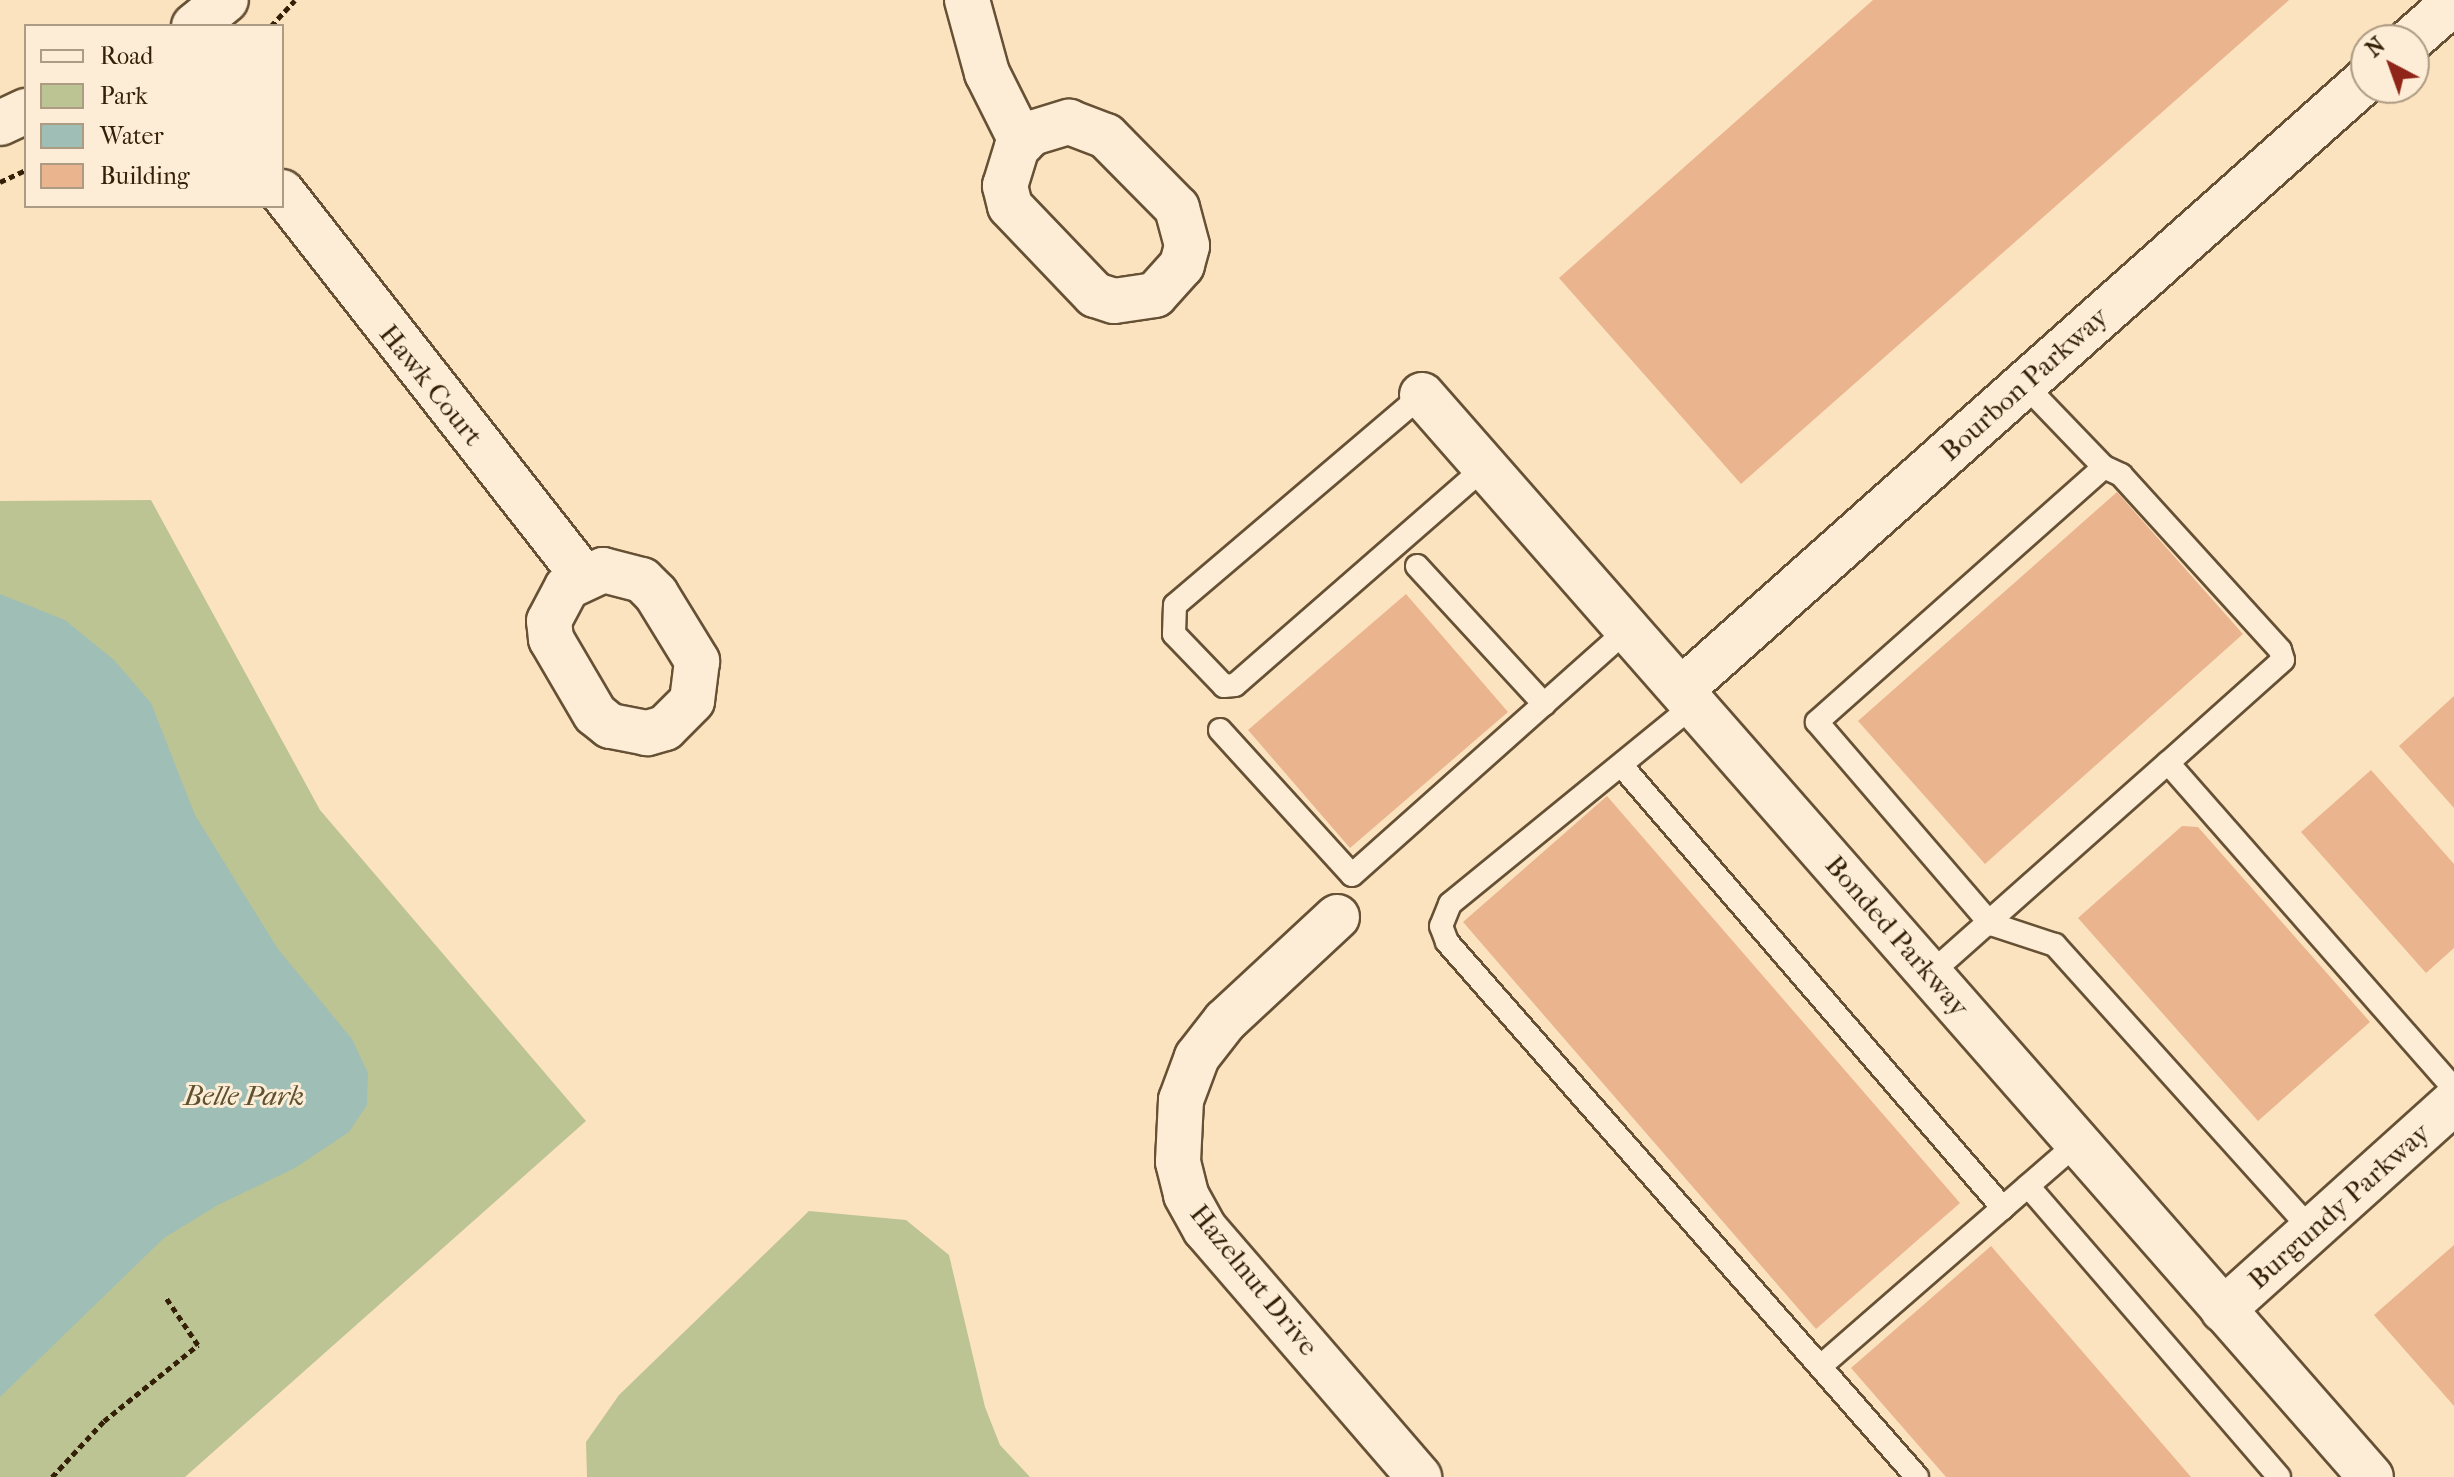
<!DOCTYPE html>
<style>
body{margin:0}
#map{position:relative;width:2454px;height:1477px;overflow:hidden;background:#fce3c0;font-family:"IM FELL French Canon",serif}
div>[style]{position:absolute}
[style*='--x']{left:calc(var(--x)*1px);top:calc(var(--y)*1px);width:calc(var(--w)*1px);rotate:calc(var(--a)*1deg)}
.green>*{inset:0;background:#bdc493}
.water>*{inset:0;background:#9fbeb5}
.building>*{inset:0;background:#e9b48e}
.path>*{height:5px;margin-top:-2.5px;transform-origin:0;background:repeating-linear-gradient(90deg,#342007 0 6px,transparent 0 10px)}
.roads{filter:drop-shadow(2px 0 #665135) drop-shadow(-2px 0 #665135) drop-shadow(0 2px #665135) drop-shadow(0 -2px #665135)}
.lane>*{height:22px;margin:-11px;padding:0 11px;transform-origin:11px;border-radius:11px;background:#fdedd6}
.street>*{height:44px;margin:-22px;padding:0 22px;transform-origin:22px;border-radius:22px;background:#fdedd6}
span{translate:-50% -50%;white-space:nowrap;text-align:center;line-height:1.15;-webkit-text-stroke:6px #fdedd6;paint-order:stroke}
.street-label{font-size:28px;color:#342007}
.park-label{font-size:28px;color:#5d5131;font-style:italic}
.legend{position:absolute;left:24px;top:24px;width:260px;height:184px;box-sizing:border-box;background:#fdedd6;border:2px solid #ad9b83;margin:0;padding:10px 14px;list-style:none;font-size:24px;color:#342007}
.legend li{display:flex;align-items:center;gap:16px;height:40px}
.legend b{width:40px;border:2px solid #ad9b83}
.north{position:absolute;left:2350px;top:24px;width:80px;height:80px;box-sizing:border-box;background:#fdedd6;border:2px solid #ad9b83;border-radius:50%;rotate:319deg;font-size:22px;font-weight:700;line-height:32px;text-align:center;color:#342007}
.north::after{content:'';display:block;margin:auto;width:28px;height:36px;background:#8f2418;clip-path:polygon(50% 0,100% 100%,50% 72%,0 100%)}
</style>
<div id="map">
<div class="green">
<div style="clip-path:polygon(151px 500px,320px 810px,586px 1121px,185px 1477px,0 1477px,0 501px)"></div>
<div style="clip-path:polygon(809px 1211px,906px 1220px,949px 1255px,985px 1407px,1000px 1445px,1030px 1477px,587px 1477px,586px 1442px,619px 1395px)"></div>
</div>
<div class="water">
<div style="clip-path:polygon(0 594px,65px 620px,114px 660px,151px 703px,195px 815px,278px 949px,352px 1039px,368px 1073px,367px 1105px,349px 1132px,295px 1168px,218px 1205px,164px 1238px,0 1397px)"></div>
</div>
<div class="building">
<div style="clip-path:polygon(1873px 0,2289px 0,1741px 484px,1559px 278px)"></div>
<div style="clip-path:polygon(2117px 492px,2243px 634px,1985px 864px,1858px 721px)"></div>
<div style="clip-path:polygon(1406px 594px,1508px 712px,1350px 848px,1248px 730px)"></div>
<div style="clip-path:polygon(2454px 696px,2454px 808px,2399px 746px)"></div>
<div style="clip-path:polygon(2371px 770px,2454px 864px,2454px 948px,2426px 973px,2301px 832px)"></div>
<div style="clip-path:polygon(1607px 796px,1960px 1203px,1816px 1329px,1463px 922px)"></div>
<div style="clip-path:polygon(2182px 826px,2198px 827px,2370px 1022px,2258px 1121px,2078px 918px)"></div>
<div style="clip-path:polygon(2454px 1245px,2454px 1406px,2374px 1315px)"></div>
<div style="clip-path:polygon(1991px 1246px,2191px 1477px,1946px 1477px,1851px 1368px)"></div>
</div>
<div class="path">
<div style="--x:271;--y:26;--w:35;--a:-47"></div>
<div style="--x:0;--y:182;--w:29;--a:-25"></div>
<div style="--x:52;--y:1477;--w:76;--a:-47.1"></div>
<div style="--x:104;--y:1421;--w:121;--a:-39"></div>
<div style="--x:198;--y:1345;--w:59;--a:-124"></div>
</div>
<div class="roads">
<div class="lane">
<div style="--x:2024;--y:384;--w:115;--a:46.1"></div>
<div style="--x:2104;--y:467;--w:384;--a:138.4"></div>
<div style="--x:1817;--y:722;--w:267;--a:49.3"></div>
<div style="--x:1991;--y:924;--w:67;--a:18.2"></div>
<div style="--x:2055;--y:945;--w:384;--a:48"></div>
<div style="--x:1422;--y:395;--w:324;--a:139.6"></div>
<div style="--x:1175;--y:605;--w:29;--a:92"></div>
<div style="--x:1174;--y:634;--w:72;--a:46.1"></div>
<div style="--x:1224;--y:686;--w:11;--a:-5"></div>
<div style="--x:1235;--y:685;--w:332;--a:-41.1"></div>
<div style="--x:2104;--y:467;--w:19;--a:25"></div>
<div style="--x:2121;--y:475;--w:236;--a:47.7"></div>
<div style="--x:2280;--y:650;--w:10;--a:73"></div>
<div style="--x:2283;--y:660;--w:154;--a:138.2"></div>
<div style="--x:1417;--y:566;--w:188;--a:47.4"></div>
<div style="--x:1695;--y:704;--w:316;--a:140.8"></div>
<div style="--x:1450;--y:904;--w:24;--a:112"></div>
<div style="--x:1441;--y:926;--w:17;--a:69"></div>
<div style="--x:1447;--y:942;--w:712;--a:48.7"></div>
<div style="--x:1220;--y:730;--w:196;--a:47.7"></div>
<div style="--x:1352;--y:875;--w:370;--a:-41.7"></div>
<div style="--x:1621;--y:765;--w:585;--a:49.23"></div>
<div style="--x:1930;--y:974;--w:318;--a:-41.6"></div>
<div style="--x:2168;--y:763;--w:433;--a:48.7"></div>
<div style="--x:2028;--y:1186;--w:384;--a:49.2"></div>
<div style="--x:1822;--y:1365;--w:338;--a:-41"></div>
</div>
<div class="street">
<div style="--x:967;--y:0;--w:76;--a:74.7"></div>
<div style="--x:987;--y:73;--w:78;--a:63.4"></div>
<div style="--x:194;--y:26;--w:41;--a:-39.1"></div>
<div style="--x:2411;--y:40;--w:57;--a:-41.5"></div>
<div style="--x:1069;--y:122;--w:40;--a:21"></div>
<div style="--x:1106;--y:136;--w:101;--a:45.4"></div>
<div style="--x:1177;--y:208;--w:39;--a:75"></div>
<div style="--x:1187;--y:246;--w:20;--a:105"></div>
<div style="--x:1182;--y:265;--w:40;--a:132"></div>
<div style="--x:1155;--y:295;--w:41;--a:171.7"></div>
<div style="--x:1114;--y:301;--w:20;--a:-162"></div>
<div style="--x:1095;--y:295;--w:123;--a:-133.7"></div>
<div style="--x:1010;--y:206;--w:21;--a:-104"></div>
<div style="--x:1005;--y:186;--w:41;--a:-72.9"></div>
<div style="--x:1017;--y:147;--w:21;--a:-43"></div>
<div style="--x:1032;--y:133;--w:39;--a:-17"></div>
<div style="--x:0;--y:123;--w:29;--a:-25"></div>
<div style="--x:282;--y:192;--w:488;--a:51.9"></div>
<div style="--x:1422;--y:395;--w:1439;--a:48.75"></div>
<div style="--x:603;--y:570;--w:40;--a:14.4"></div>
<div style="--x:642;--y:580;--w:20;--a:45"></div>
<div style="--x:656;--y:594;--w:79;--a:58.5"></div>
<div style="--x:697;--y:661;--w:40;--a:97.1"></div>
<div style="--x:692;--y:701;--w:38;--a:135"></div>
<div style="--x:665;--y:728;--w:19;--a:164"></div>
<div style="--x:647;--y:733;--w:38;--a:-169"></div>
<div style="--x:610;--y:726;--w:19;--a:-141"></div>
<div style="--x:595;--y:714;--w:87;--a:-120.4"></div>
<div style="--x:551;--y:639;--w:18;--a:-96"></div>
<div style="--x:549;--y:621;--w:38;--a:-62"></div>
<div style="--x:567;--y:587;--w:40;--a:-25"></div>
<div style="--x:1682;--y:689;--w:916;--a:-41.68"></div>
<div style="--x:1337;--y:917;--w:153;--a:137.1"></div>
<div style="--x:1225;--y:1021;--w:46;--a:127.9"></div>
<div style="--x:1197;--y:1057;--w:46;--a:110.4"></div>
<div style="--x:1181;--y:1100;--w:62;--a:92.8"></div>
<div style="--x:1178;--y:1162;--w:34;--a:76"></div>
<div style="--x:1186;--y:1195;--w:39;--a:61"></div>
<div style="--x:1205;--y:1229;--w:328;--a:49.2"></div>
<div style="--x:2223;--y:1310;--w:311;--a:-42"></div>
</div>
</div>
<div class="street-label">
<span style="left:2024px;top:384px;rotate:-42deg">Bourbon Parkway</span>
<span style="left:431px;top:385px;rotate:51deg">Hawk Court</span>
<span style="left:1897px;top:936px;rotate:49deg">Bonded Parkway</span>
<span style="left:2339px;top:1206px;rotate:-42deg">Burgundy Parkway</span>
<span style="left:1254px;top:1280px;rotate:51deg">Hazelnut Drive</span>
</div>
<div class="park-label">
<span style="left:244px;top:1096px">Belle Park</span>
</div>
<ul class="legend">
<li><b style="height:10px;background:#fdedd6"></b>Road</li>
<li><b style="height:22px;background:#bdc493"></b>Park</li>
<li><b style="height:22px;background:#9fbeb5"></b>Water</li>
<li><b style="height:22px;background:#e9b48e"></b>Building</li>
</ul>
<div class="north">N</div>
</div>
